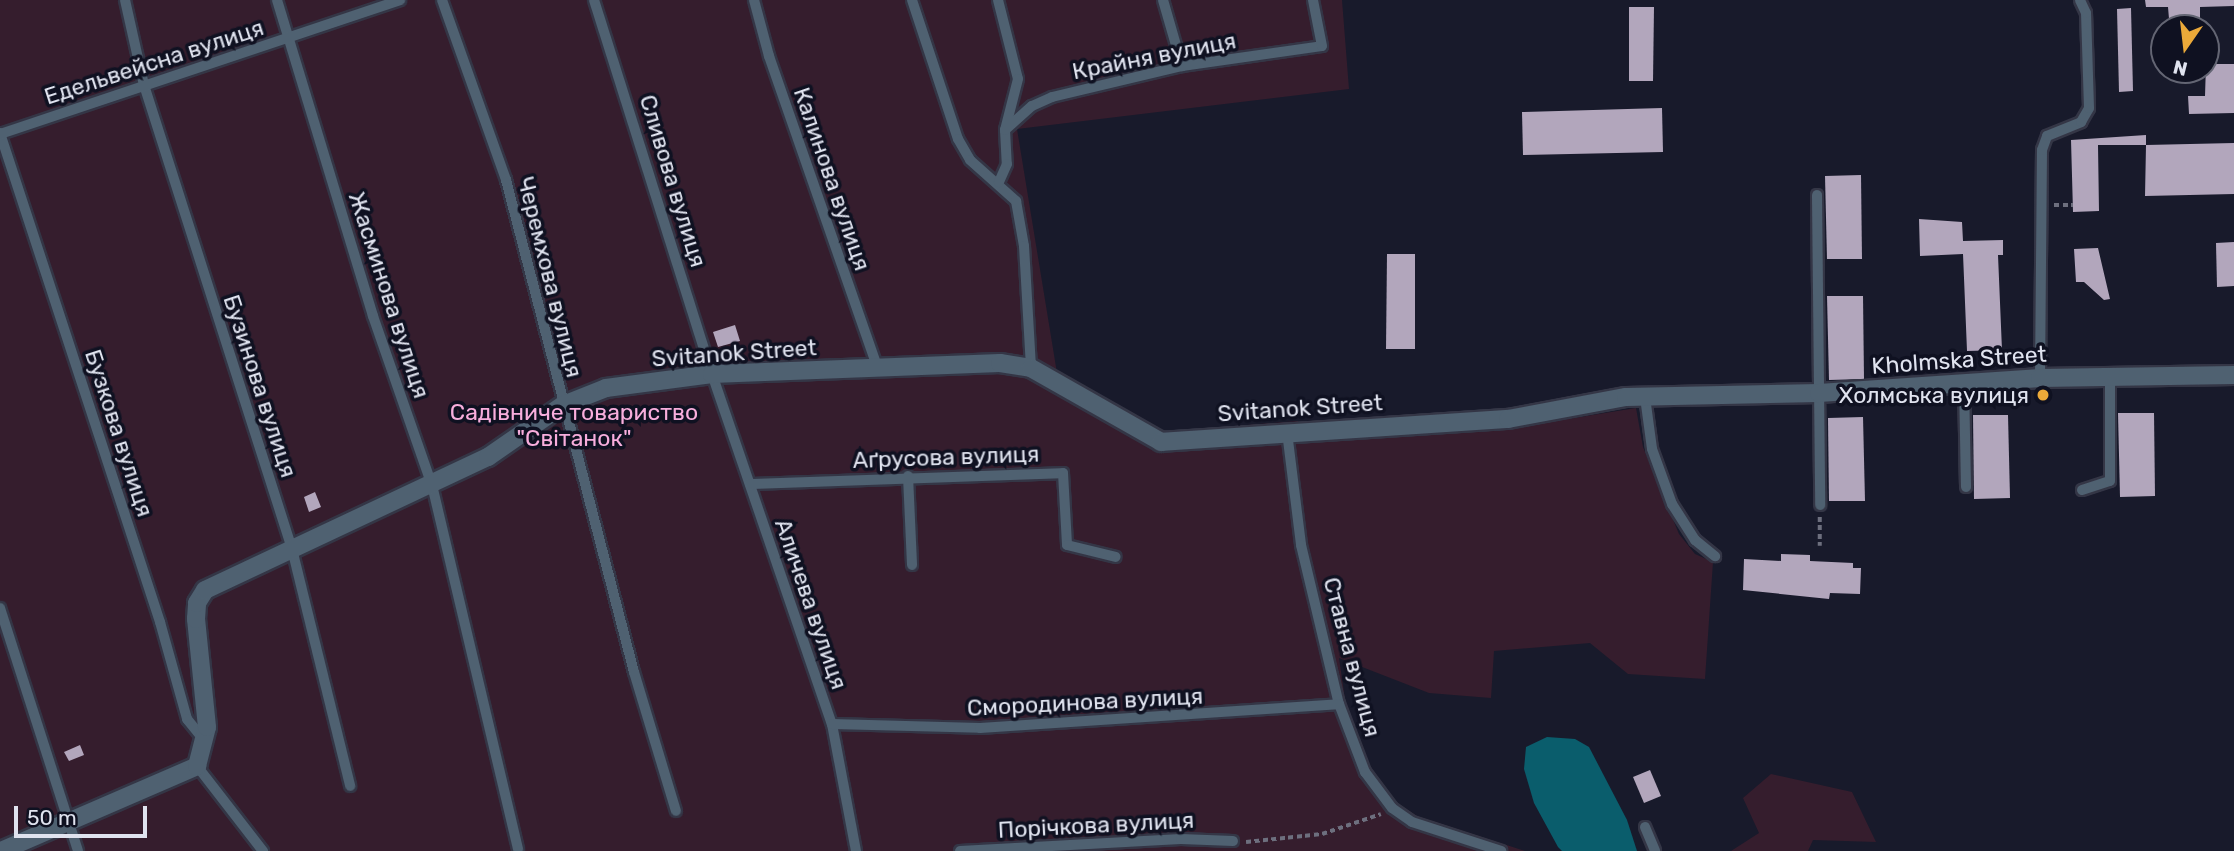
<!DOCTYPE html>
<meta charset="utf-8">
<style>
body{margin:0}
#map{position:relative;width:2234px;height:851px;overflow:hidden;background:#181a2b;font-family:Rubik,sans-serif}
div>[style]{position:absolute}
[style*='--x']{left:calc(var(--x)*1px);top:calc(var(--y)*1px);width:calc(var(--w)*1px);rotate:calc(var(--a)*1deg)}
.green>*{inset:0;background:#351d2d}
.water>*{inset:0;background:#0a5d6c}
.building>*{inset:0;background:#b2a6bc}
.path>*{height:3.5px;margin-top:-1.75px;transform-origin:0;background:repeating-linear-gradient(90deg,#6d6f7e 0 5px,transparent 0 8.5px)}
.roads{filter:drop-shadow(2px 0 #343646) drop-shadow(-2px 0 #343646) drop-shadow(0 2px #343646) drop-shadow(0 -2px #343646)}
.lane>*{height:10px;margin:-5px;padding:0 5px;transform-origin:5px;border-radius:5px;background:#4f6171}
.street>*{height:18px;margin:-9px;padding:0 9px;transform-origin:9px;border-radius:9px;background:#4f6171}
.dots>*{width:19px;height:19px;translate:-50% -50%;box-sizing:border-box;border:4px solid #0f1121;border-radius:50%}
span{translate:-50% -50%;white-space:nowrap;text-align:center;line-height:1.15;-webkit-text-stroke:7px #0f1121;paint-order:stroke}
.street-label{font-size:23px;color:#e0e3ef}
.poi-label{font-size:23px;color:#e0e3ef}
.right{translate:-100% -50%;text-align:right}
.park-label{font-size:23px;color:#f8aedd}
.north{position:absolute;left:2150px;top:14px;width:70px;height:70px;box-sizing:border-box;background:#0f1121;border:2px solid #636573;border-radius:50%;rotate:194deg;font-size:19px;font-weight:700;line-height:28px;text-align:center;color:#e0e3ef}
.north::after{content:'';display:block;margin:auto;width:24px;height:32px;background:#eba939;clip-path:polygon(50% 0,100% 100%,50% 72%,0 100%)}
.scale{position:absolute;left:14px;top:806px;width:133px;height:32px;box-sizing:border-box;border:4px solid #e0e3ef;border-top:0;padding-left:9px;font-size:21px;line-height:24px;white-space:nowrap;color:#e0e3ef;-webkit-text-stroke:5px #0f1121;paint-order:stroke}
</style>
<div id="map">
<div class="green">
<div style="clip-path:polygon(0 0,1342px 0,1349px 89px,1017px 129px,1057px 373px,1160px 432px,1298px 421px,1300px 439px,1512px 428px,1636px 408px,1643px 447px,1679px 534px,1695px 554px,1713px 562px,1705px 679px,1628px 674px,1590px 643px,1494px 651px,1491px 698px,1429px 693px,1339px 658px,1346px 706px,1370px 766px,1396px 802px,1417px 816px,1525px 851px,0 851px)"></div>
<div style="clip-path:polygon(1771px 774px,1852px 792px,1876px 842px,1813px 840px,1808px 851px,1731px 851px,1759px 833px,1743px 798px)"></div>
</div>
<div class="water">
<div style="clip-path:polygon(1547px 737px,1575px 739px,1589px 747px,1627px 820px,1637px 851px,1562px 851px,1558px 847px,1534px 803px,1524px 769px,1526px 747px)"></div>
</div>
<div class="building">
<div style="clip-path:polygon(2145px 0,2234px 0,2234px 6px,2200px 7px,2200px 19px,2169px 19px,2168px 7px,2146px 7px)"></div>
<div style="clip-path:polygon(1629px 7px,1654px 7px,1653px 81px,1629px 81px)"></div>
<div style="clip-path:polygon(2131px 8px,2133px 91px,2119px 92px,2117px 9px)"></div>
<div style="clip-path:polygon(2206px 64px,2234px 64px,2234px 113px,2189px 114px,2188px 96px,2205px 96px)"></div>
<div style="clip-path:polygon(1662px 108px,1663px 152px,1523px 155px,1522px 112px)"></div>
<div style="clip-path:polygon(2146px 135px,2146px 145px,2234px 143px,2234px 194px,2145px 196px,2146px 145px,2098px 145px,2099px 211px,2073px 212px,2071px 140px)"></div>
<div style="clip-path:polygon(1861px 175px,1862px 259px,1827px 259px,1825px 176px)"></div>
<div style="clip-path:polygon(1919px 219px,1962px 222px,1963px 241px,2003px 240px,2003px 255px,1998px 255px,2002px 350px,1967px 351px,1963px 254px,1920px 256px)"></div>
<div style="clip-path:polygon(2234px 242px,2234px 286px,2217px 287px,2216px 243px)"></div>
<div style="clip-path:polygon(2098px 248px,2110px 299px,2104px 300px,2084px 282px,2076px 282px,2074px 249px)"></div>
<div style="clip-path:polygon(1387px 254px,1415px 254px,1415px 349px,1386px 349px)"></div>
<div style="clip-path:polygon(1827px 296px,1863px 296px,1864px 379px,1829px 380px)"></div>
<div style="clip-path:polygon(735px 325px,740px 341px,718px 347px,713px 332px)"></div>
<div style="clip-path:polygon(2118px 413px,2154px 413px,2155px 496px,2120px 497px)"></div>
<div style="clip-path:polygon(1973px 415px,2008px 415px,2010px 498px,1974px 499px)"></div>
<div style="clip-path:polygon(1863px 417px,1865px 501px,1829px 501px,1828px 418px)"></div>
<div style="clip-path:polygon(315px 492px,321px 507px,309px 512px,304px 497px)"></div>
<div style="clip-path:polygon(1781px 554px,1810px 555px,1810px 561px,1853px 563px,1853px 568px,1861px 568px,1860px 594px,1830px 593px,1829px 599px,1743px 590px,1744px 559px,1781px 561px)"></div>
<div style="clip-path:polygon(80px 745px,84px 755px,69px 761px,64px 752px)"></div>
<div style="clip-path:polygon(1650px 770px,1661px 796px,1644px 803px,1633px 777px)"></div>
</div>
<div class="path">
<div style="--x:2054;--y:205;--w:19;--a:0"></div>
<div style="--x:1820;--y:517;--w:29;--a:90"></div>
<div style="--x:1246;--y:842;--w:76;--a:-6"></div>
<div style="--x:1322;--y:834;--w:62;--a:-18.7"></div>
</div>
<div class="roads">
<div class="lane">
<div style="--x:125;--y:0;--w:87;--a:77.4"></div>
<div style="--x:144;--y:85;--w:487;--a:72.3"></div>
<div style="--x:292;--y:549;--w:244;--a:76.2"></div>
<div style="--x:277;--y:0;--w:330;--a:73.1"></div>
<div style="--x:373;--y:316;--w:179;--a:70.8"></div>
<div style="--x:432;--y:485;--w:374;--a:76.7"></div>
<div style="--x:442;--y:0;--w:191;--a:70.4"></div>
<div style="--x:506;--y:180;--w:508;--a:75.42"></div>
<div style="--x:634;--y:672;--w:145;--a:73.2"></div>
<div style="--x:594;--y:0;--w:392;--a:72.5"></div>
<div style="--x:712;--y:374;--w:370;--a:71.1"></div>
<div style="--x:832;--y:724;--w:129;--a:79.3"></div>
<div style="--x:754;--y:0;--w:58;--a:75"></div>
<div style="--x:769;--y:56;--w:331;--a:70.8"></div>
<div style="--x:912;--y:0;--w:146;--a:71.7"></div>
<div style="--x:958;--y:139;--w:24;--a:60"></div>
<div style="--x:970;--y:160;--w:62;--a:41.7"></div>
<div style="--x:1016;--y:201;--w:46;--a:79.9"></div>
<div style="--x:1024;--y:246;--w:122;--a:86.7"></div>
<div style="--x:998;--y:0;--w:81;--a:75.8"></div>
<div style="--x:1018;--y:79;--w:53;--a:104.3"></div>
<div style="--x:1005;--y:130;--w:34;--a:87"></div>
<div style="--x:1007;--y:164;--w:20;--a:114"></div>
<div style="--x:1163;--y:0;--w:69;--a:73.9"></div>
<div style="--x:1005;--y:130;--w:36;--a:-42"></div>
<div style="--x:1032;--y:106;--w:22;--a:-24"></div>
<div style="--x:1052;--y:97;--w:134;--a:-13.4"></div>
<div style="--x:1182;--y:66;--w:141;--a:-8.1"></div>
<div style="--x:1322;--y:46;--w:47;--a:-101.1"></div>
<div style="--x:0;--y:133;--w:515;--a:71.88"></div>
<div style="--x:160;--y:622;--w:101;--a:74.4"></div>
<div style="--x:187;--y:719;--w:28;--a:51"></div>
<div style="--x:0;--y:134;--w:422;--a:-18.5"></div>
<div style="--x:1817;--y:195;--w:310;--a:89.4"></div>
<div style="--x:2040;--y:378;--w:228;--a:-89.5"></div>
<div style="--x:2042;--y:150;--w:15;--a:-70"></div>
<div style="--x:2047;--y:136;--w:37;--a:-22"></div>
<div style="--x:2081;--y:122;--w:16;--a:-60"></div>
<div style="--x:2089;--y:108;--w:95;--a:-91.8"></div>
<div style="--x:2086;--y:13;--w:14;--a:-115"></div>
<div style="--x:1964;--y:383;--w:104;--a:88.9"></div>
<div style="--x:1645;--y:397;--w:52;--a:82.3"></div>
<div style="--x:1652;--y:449;--w:59;--a:70"></div>
<div style="--x:1672;--y:504;--w:43;--a:57.4"></div>
<div style="--x:1695;--y:540;--w:26;--a:39"></div>
<div style="--x:1287;--y:432;--w:114;--a:82.9"></div>
<div style="--x:1301;--y:545;--w:163;--a:76.6"></div>
<div style="--x:1339;--y:704;--w:73;--a:69.1"></div>
<div style="--x:1365;--y:772;--w:45;--a:53.1"></div>
<div style="--x:1392;--y:808;--w:24;--a:35"></div>
<div style="--x:1412;--y:822;--w:94;--a:18"></div>
<div style="--x:908;--y:476;--w:89;--a:87.4"></div>
<div style="--x:750;--y:484;--w:313;--a:-2"></div>
<div style="--x:1063;--y:473;--w:72;--a:86.8"></div>
<div style="--x:1067;--y:545;--w:50;--a:13.8"></div>
<div style="--x:2082;--y:490;--w:29;--a:-18"></div>
<div style="--x:2110;--y:481;--w:104;--a:-90"></div>
<div style="--x:0;--y:608;--w:255;--a:72.2"></div>
<div style="--x:832;--y:724;--w:148;--a:1.5"></div>
<div style="--x:980;--y:728;--w:360;--a:-3.8"></div>
<div style="--x:197;--y:766;--w:108;--a:52.2"></div>
<div style="--x:1645;--y:827;--w:26;--a:67"></div>
<div style="--x:960;--y:851;--w:221;--a:-3.1"></div>
<div style="--x:1181;--y:839;--w:52;--a:2.2"></div>
</div>
<div class="street">
<div style="--x:1;--y:851;--w:214;--a:-23.4"></div>
<div style="--x:197;--y:766;--w:40;--a:-75.6"></div>
<div style="--x:207;--y:727;--w:109;--a:-95.8"></div>
<div style="--x:196;--y:619;--w:16;--a:-86"></div>
<div style="--x:197;--y:603;--w:15;--a:-58"></div>
<div style="--x:205;--y:590;--w:313;--a:-25.2"></div>
<div style="--x:488;--y:457;--w:91;--a:-34.7"></div>
<div style="--x:563;--y:405;--w:46;--a:-21.6"></div>
<div style="--x:606;--y:388;--w:107;--a:-7.5"></div>
<div style="--x:712;--y:374;--w:288;--a:-2.2"></div>
<div style="--x:1000;--y:363;--w:31;--a:9"></div>
<div style="--x:1031;--y:368;--w:150;--a:29.6"></div>
<div style="--x:1161;--y:442;--w:348;--a:-3.8"></div>
<div style="--x:1508;--y:419;--w:120;--a:-10.6"></div>
<div style="--x:1626;--y:397;--w:193;--a:-1.2"></div>
<div style="--x:1819;--y:393;--w:222;--a:-3.9"></div>
<div style="--x:2040;--y:378;--w:194;--a:-0.9"></div>
</div>
</div>
<div class="dots">
<div style="left:2043px;top:395px;background:#eba939"></div>
</div>
<div class="street-label">
<span style="left:1154px;top:56px;rotate:-11deg">Крайня вулиця</span>
<span style="left:154px;top:62px;rotate:-18deg">Едельвейсна вулиця</span>
<span style="left:832px;top:179px;rotate:71deg">Калинова вулиця</span>
<span style="left:673px;top:181px;rotate:73deg">Сливова вулиця</span>
<span style="left:550px;top:277px;rotate:76deg">Черемхова вулиця</span>
<span style="left:389px;top:295px;rotate:72deg">Жасминова вулиця</span>
<span style="left:734px;top:353px;rotate:-4deg">Svitanok Street</span>
<span style="left:1959px;top:360px;rotate:-4deg">Kholmska Street</span>
<span style="left:260px;top:386px;rotate:72deg">Бузинова вулиця</span>
<span style="left:1300px;top:408px;rotate:-4deg">Svitanok Street</span>
<span style="left:119px;top:433px;rotate:72deg">Бузкова вулиця</span>
<span style="left:946px;top:457px;rotate:-2deg">Аґрусова вулиця</span>
<span style="left:811px;top:604px;rotate:71deg">Аличева вулиця</span>
<span style="left:1352px;top:657px;rotate:75deg">Ставна вулиця</span>
<span style="left:1085px;top:702px;rotate:-3deg">Смородинова вулиця</span>
<span style="left:1096px;top:825px;rotate:-3deg">Порічкова вулиця</span>
</div>
<div class="poi-label">
<span class="right" style="left:2029px;top:395px">Холмська вулиця</span>
</div>
<div class="park-label">
<span style="left:574px;top:425px">Садівниче товариство<br>"Світанок"</span>
</div>
<div class="north">N</div>
<div class="scale">50 m</div>
</div>
